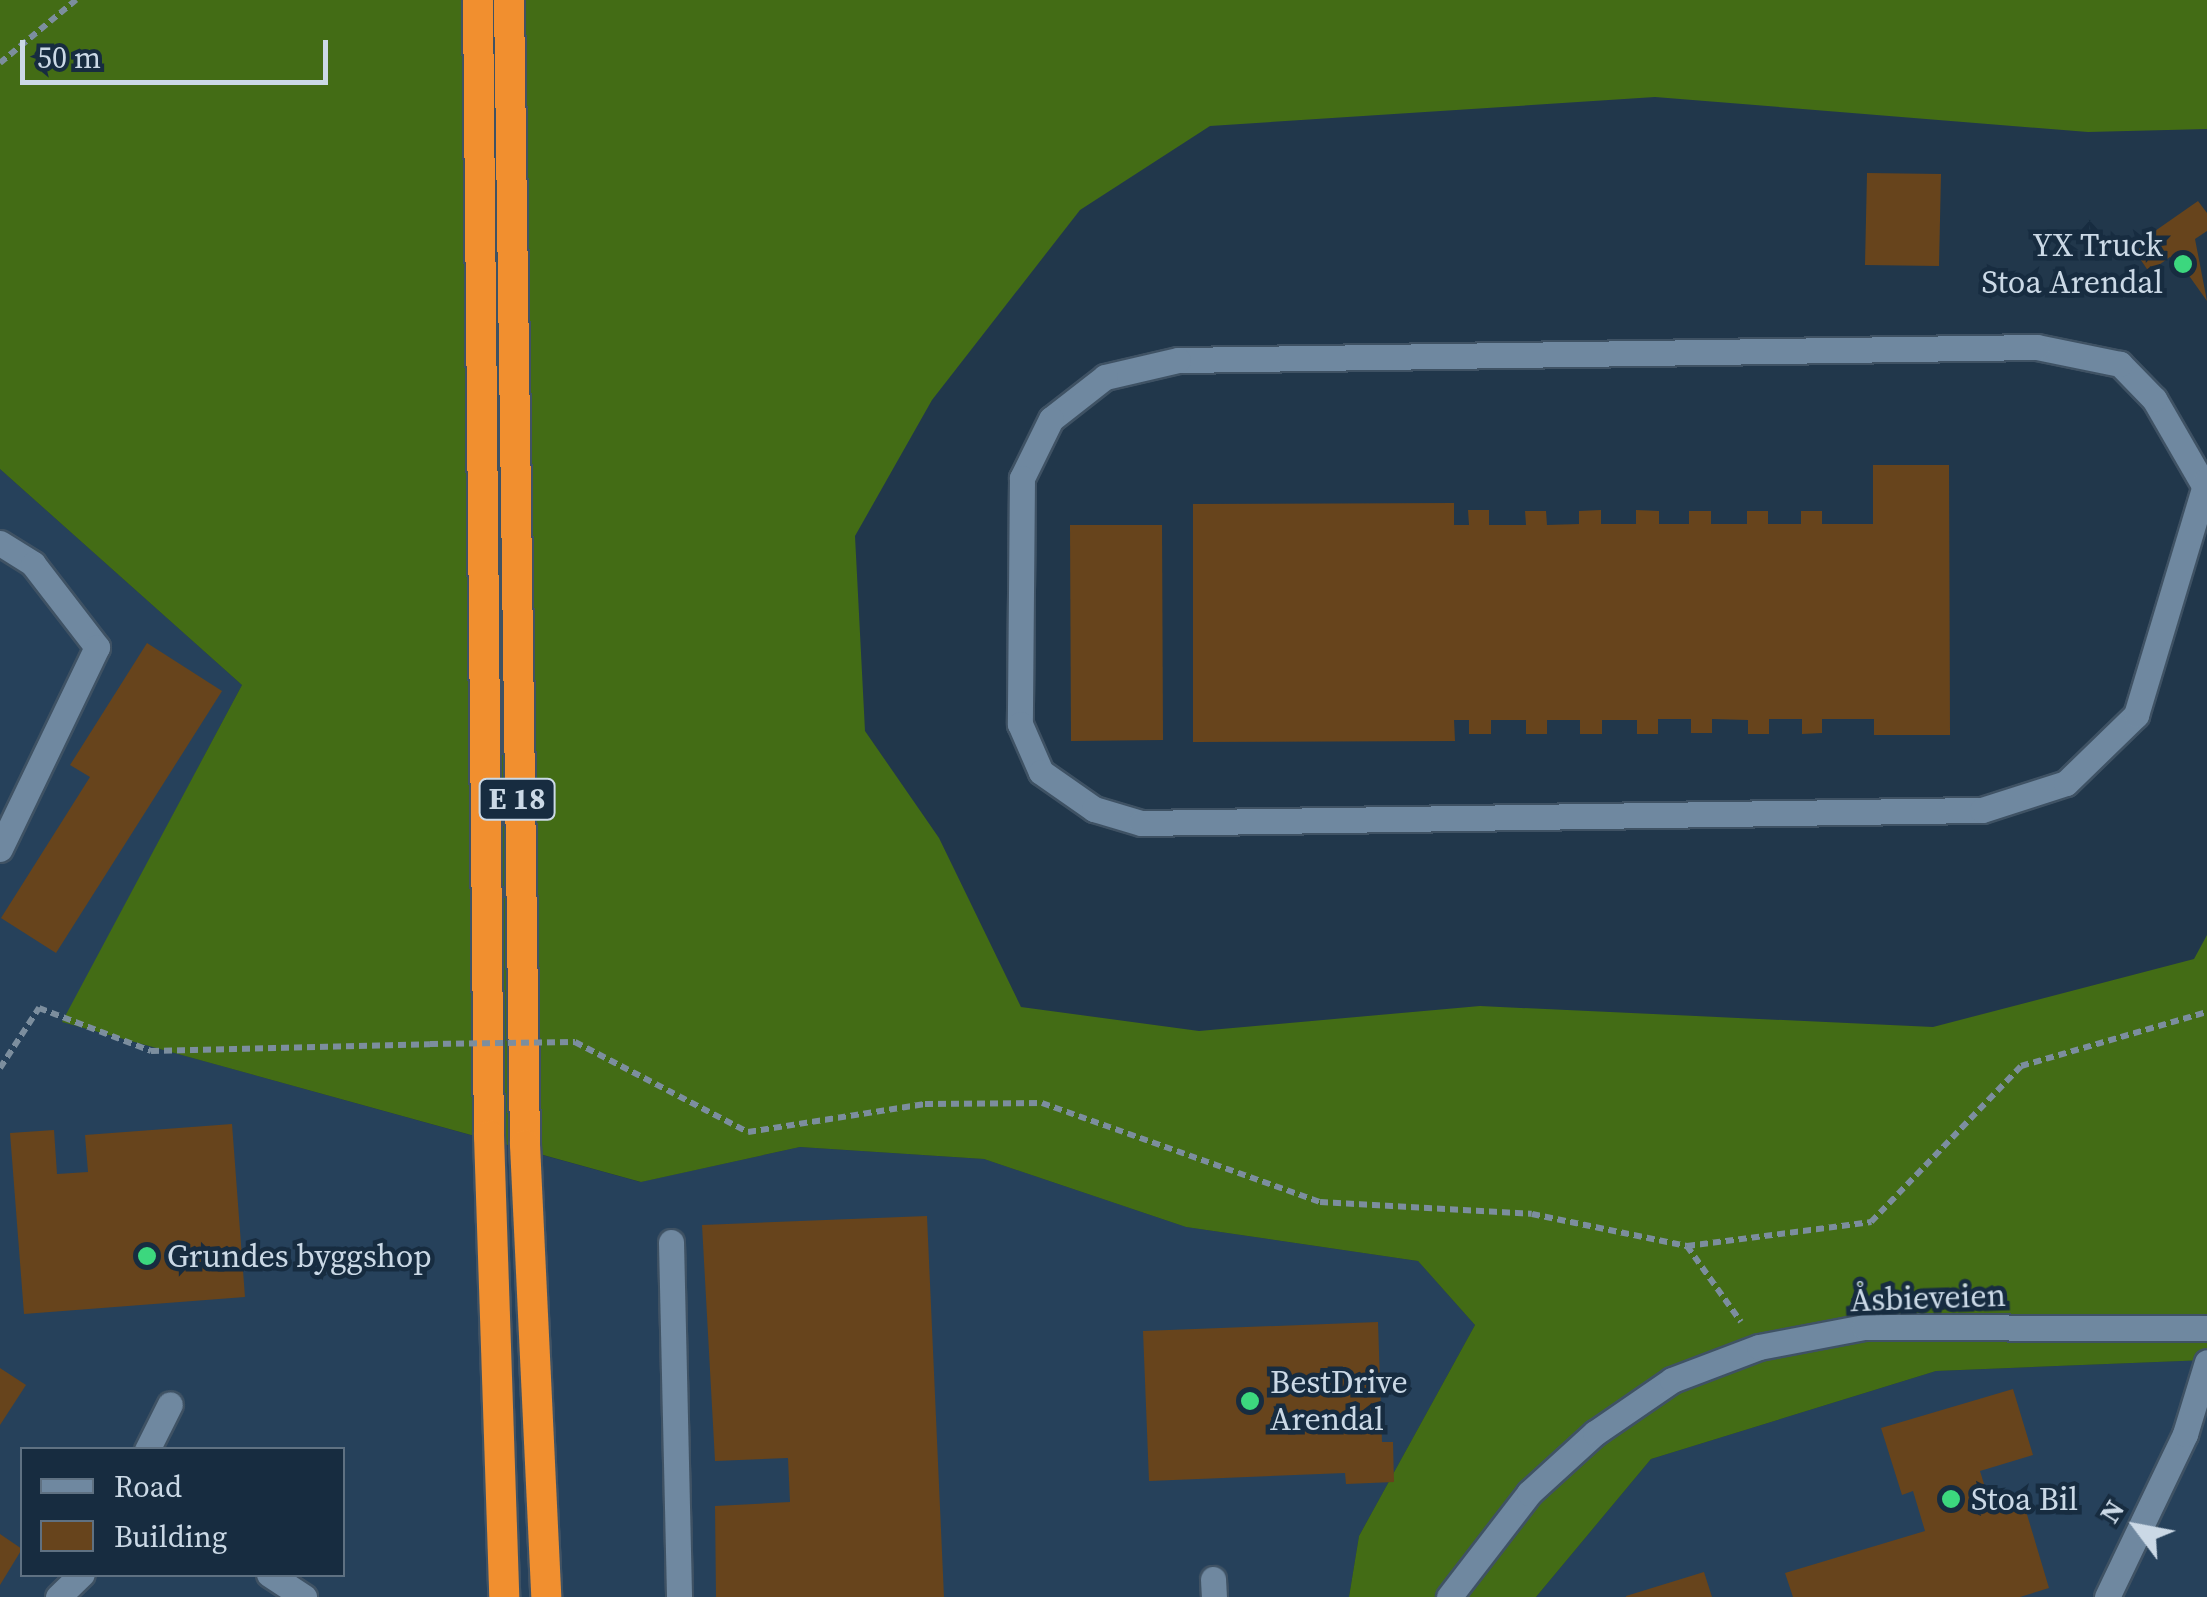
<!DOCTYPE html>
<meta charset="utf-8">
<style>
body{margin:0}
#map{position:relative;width:2207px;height:1597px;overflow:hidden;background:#21374b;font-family:"Source Serif 4",serif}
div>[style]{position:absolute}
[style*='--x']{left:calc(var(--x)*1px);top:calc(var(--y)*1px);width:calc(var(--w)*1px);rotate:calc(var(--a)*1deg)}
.built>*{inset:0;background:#26415b}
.forest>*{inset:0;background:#436c15}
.building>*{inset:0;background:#67441c}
.path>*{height:6px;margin-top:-3px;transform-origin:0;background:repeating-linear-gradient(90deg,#7c8e9e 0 8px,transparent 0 13px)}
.roads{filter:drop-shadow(2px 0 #3f5264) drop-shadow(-2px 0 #3f5264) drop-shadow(0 2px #3f5264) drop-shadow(0 -2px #3f5264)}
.minor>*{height:25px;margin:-12.5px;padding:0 12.5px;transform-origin:12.5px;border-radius:12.5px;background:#6f88a0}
.highway>*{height:30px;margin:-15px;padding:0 15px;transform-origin:15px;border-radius:15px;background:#f18f2f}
.path-bridge>*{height:6px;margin-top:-3px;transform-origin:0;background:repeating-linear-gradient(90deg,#7c8e9e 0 8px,transparent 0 13px)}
.dots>*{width:28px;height:28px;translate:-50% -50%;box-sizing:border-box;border:5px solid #172c40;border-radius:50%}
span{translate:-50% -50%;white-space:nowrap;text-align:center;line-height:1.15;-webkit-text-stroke:9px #172c40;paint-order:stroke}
.shield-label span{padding:2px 8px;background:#172c40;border:2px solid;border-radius:8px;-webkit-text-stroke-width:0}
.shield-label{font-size:30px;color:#cbd9e6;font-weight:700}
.poi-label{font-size:32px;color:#cbd9e6}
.right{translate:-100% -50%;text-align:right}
.left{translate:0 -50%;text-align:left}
.street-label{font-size:32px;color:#cbd9e6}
.legend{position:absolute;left:20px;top:1447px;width:325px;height:130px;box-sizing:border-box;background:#172c40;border:2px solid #5f7182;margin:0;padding:12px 18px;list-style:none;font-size:30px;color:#cbd9e6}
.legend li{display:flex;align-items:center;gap:20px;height:50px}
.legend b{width:50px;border:2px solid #5f7182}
.north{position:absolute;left:2087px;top:1477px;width:100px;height:100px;-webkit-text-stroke:8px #172c40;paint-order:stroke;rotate:302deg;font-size:28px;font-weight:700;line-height:40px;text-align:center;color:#cbd9e6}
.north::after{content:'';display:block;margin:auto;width:35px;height:45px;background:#cbd9e6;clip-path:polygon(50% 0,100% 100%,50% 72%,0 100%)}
.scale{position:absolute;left:20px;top:40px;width:308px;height:45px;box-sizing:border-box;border:5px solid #cbd9e6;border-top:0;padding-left:12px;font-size:30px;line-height:35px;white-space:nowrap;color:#cbd9e6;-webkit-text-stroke:8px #172c40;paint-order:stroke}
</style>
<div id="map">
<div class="built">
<div style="clip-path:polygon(evenodd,0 469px,242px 685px,63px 1022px,640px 1182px,800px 1147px,984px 1159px,1186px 1227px,1418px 1261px,1475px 1325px,1359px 1536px,1349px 1597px,0 1597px,0 469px,22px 1450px,342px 1450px,342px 1574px,22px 1574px,22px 1450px)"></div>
<div style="clip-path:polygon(2207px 1360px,2207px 1597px,1536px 1597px,1651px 1459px,1936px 1371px)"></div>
</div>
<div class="forest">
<div style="clip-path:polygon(0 0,2207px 0,2207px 129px,2088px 132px,1655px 97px,1210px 126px,1080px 210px,932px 400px,855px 536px,865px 731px,939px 838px,1021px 1007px,1199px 1031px,1480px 1006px,1933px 1027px,2194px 959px,2207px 935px,2207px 1360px,1936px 1371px,1651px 1459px,1536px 1597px,1349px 1597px,1359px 1536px,1475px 1325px,1418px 1261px,1186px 1227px,984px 1159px,800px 1147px,641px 1182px,62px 1022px,242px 685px,0 469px)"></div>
</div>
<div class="building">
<div style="clip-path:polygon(1867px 173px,1941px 174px,1939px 266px,1865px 265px)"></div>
<div style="clip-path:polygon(2198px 201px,2207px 213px,2207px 231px,2195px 239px,2207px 301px,2180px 263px,2170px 257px,2149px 272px,2132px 247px)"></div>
<div style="clip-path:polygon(1873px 465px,1949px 465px,1950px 735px,1874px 735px,1874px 719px,1822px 719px,1822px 733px,1802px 734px,1802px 719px,1769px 719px,1769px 734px,1748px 734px,1748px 720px,1712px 719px,1712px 733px,1691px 733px,1691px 719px,1658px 719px,1658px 734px,1637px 734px,1637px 720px,1602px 720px,1602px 734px,1580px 734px,1580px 720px,1547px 720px,1547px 734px,1526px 734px,1526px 720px,1491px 720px,1491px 734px,1469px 734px,1469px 720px,1454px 720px,1455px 741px,1193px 742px,1193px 504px,1454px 503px,1454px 525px,1469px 525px,1468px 510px,1489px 510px,1489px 525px,1526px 525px,1525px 511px,1546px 511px,1547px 525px,1579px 524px,1579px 511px,1601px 510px,1601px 524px,1636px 524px,1636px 510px,1659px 511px,1659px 524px,1689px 524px,1689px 511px,1711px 511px,1711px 524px,1747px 524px,1747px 511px,1768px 511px,1768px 524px,1801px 524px,1801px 511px,1822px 511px,1822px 524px,1873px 524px)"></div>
<div style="clip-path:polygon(1070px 525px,1162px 525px,1163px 740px,1071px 741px)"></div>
<div style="clip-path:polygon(147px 643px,222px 691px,56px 953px,1px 918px,90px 777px,70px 765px)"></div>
<div style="clip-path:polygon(232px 1124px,245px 1297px,24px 1314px,10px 1133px,54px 1130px,57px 1174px,88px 1172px,85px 1135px)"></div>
<div style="clip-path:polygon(927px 1216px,944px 1597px,716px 1597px,715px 1506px,790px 1502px,788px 1458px,715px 1461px,702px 1225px)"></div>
<div style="clip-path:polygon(1378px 1322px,1382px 1442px,1393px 1442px,1394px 1482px,1346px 1484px,1345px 1473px,1149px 1481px,1143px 1331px)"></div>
<div style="clip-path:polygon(0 1368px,26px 1385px,0 1425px)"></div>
<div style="clip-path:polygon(2013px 1389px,2033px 1455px,1980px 1471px,1992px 1510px,2023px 1501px,2049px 1588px,2020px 1597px,1793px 1597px,1785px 1573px,1925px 1531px,1913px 1491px,1902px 1495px,1881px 1428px)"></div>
<div style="clip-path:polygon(0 1534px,22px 1549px,0 1585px)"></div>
<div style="clip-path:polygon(1704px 1572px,1712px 1597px,1626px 1597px,1626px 1596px)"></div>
</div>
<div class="path">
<div style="--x:0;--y:63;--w:99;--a:-39.7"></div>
<div style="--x:575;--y:1042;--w:195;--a:27.5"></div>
<div style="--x:748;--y:1132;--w:179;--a:-9"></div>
<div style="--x:925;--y:1104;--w:117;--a:-0.5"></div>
<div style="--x:1042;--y:1103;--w:295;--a:19.6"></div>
<div style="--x:1320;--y:1202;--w:212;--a:3.2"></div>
<div style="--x:1532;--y:1214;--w:158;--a:11.7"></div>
<div style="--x:1687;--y:1246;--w:186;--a:-7.4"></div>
<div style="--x:1871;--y:1222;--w:216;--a:-46.1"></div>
<div style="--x:2021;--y:1066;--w:194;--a:-16.2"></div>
<div style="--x:0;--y:1068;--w:72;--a:-57"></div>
<div style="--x:39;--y:1008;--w:120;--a:21"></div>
<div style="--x:151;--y:1051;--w:279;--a:-1.4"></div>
<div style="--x:1687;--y:1246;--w:93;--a:54.6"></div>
</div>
<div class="roads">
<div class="minor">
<div style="--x:2202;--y:482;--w:96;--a:-120"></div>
<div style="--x:2154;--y:399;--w:49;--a:-134.2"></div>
<div style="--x:2120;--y:364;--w:85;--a:-168.4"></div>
<div style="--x:2037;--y:347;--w:859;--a:179.13"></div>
<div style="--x:1178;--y:360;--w:75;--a:166.9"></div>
<div style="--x:1105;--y:377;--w:68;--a:142.1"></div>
<div style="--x:1051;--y:419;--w:66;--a:116.2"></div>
<div style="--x:1022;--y:478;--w:246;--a:90.5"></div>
<div style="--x:1020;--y:724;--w:52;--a:66.4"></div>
<div style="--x:1041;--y:772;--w:65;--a:34.9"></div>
<div style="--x:1094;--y:809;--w:49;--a:16.6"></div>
<div style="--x:1141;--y:823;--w:841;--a:-0.89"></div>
<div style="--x:1982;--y:810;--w:88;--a:-17.8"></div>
<div style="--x:2066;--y:783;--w:98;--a:-44.2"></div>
<div style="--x:2136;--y:715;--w:246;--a:-73.3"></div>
<div style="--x:0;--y:543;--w:39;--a:32"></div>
<div style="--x:33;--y:564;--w:105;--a:52.4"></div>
<div style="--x:97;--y:647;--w:224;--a:115.7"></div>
<div style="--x:671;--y:1242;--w:355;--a:88.7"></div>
<div style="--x:147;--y:1450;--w:51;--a:-63.4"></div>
<div style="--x:269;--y:1574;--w:42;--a:33.3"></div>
<div style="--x:1213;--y:1579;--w:18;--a:87"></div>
<div style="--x:58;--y:1597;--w:33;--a:-44"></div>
<div style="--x:1449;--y:1597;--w:131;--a:-52.4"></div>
<div style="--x:1529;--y:1493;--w:89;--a:-42.3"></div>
<div style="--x:1595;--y:1433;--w:93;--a:-34.5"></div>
<div style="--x:1672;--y:1380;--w:93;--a:-20.8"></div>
<div style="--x:1759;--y:1347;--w:107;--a:-10.8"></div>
<div style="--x:1864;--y:1327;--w:343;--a:0.2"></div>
<div style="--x:2107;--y:1597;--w:181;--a:-64.4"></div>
<div style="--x:2185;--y:1434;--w:75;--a:-73"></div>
</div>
<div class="highway">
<div style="--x:478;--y:0;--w:1136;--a:89.45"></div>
<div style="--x:489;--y:1136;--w:461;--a:88.1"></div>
<div style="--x:509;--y:0;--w:1145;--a:89.2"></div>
<div style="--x:525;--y:1145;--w:452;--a:87.3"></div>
</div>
</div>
<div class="path-bridge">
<div style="--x:430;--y:1044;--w:145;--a:-0.8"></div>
</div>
<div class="dots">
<div style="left:2183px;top:264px;background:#3cd77e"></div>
<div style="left:147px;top:1256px;background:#3cd77e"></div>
<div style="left:1250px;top:1401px;background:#3cd77e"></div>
<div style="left:1951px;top:1499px;background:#3cd77e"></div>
</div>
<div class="shield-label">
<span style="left:517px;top:799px">E 18</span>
</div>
<div class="poi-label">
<span class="right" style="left:2163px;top:264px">YX Truck<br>Stoa Arendal</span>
<span class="left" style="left:167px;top:1256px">Grundes byggshop</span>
<span class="left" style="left:1270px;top:1401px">BestDrive<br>Arendal</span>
<span class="left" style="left:1971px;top:1499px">Stoa Bil</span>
</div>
<div class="street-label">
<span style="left:1928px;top:1298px;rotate:-2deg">Åsbieveien</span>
</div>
<ul class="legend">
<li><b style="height:12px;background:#6f88a0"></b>Road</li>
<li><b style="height:28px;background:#67441c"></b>Building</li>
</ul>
<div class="north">N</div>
<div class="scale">50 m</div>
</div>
